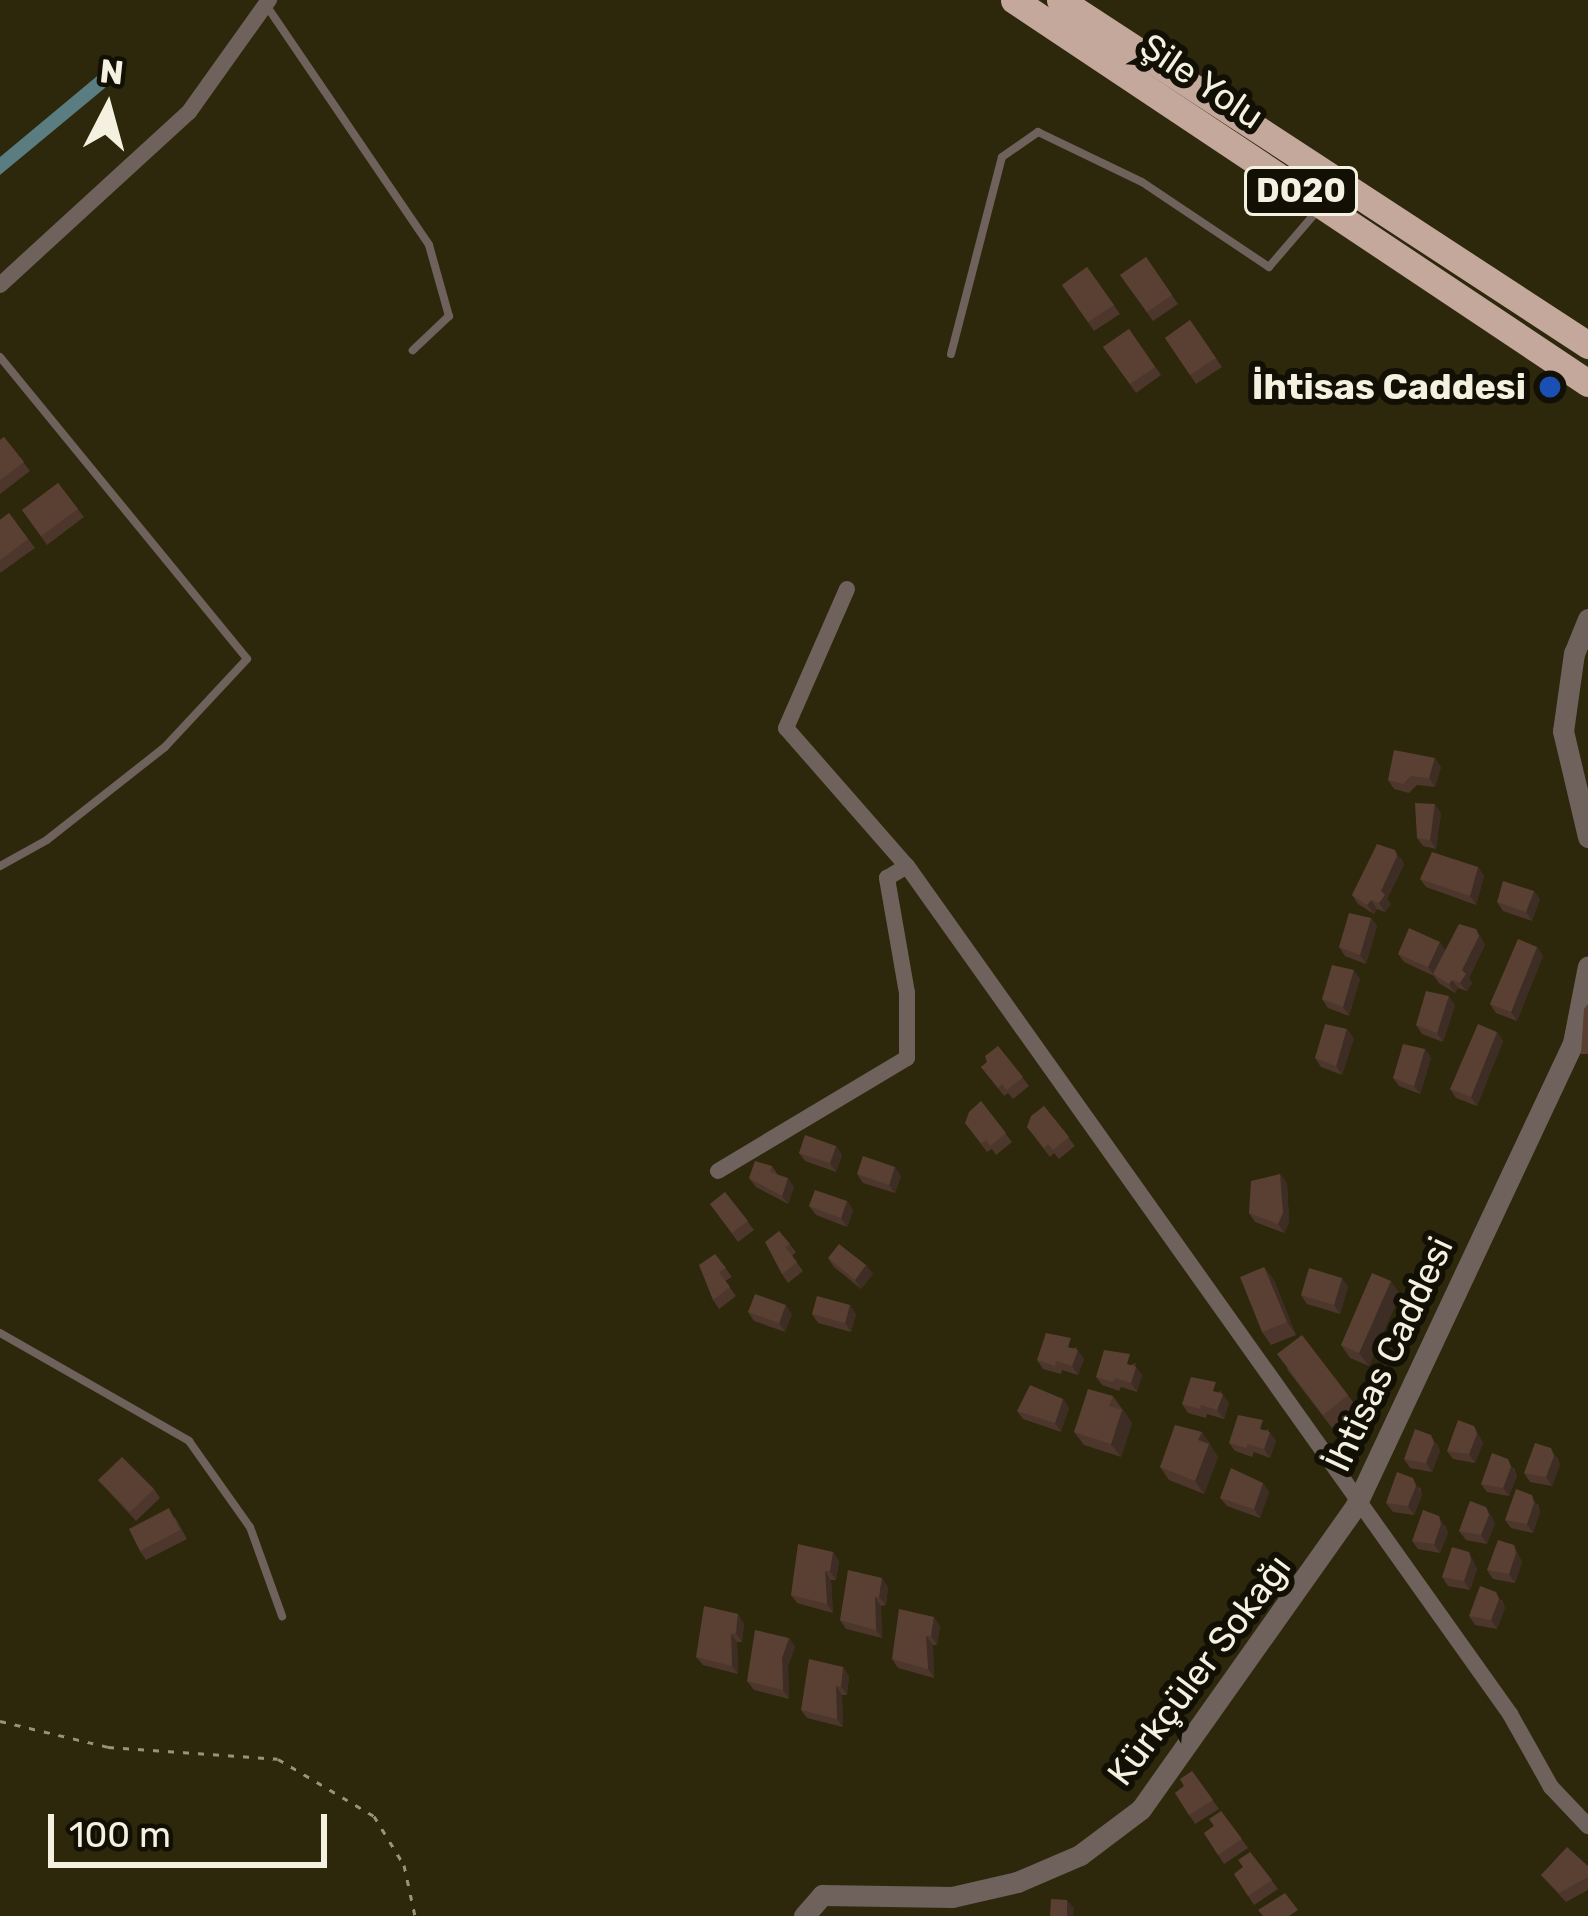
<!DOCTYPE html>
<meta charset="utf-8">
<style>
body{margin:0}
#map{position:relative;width:1588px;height:1916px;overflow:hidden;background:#2d270b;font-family:Rubik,sans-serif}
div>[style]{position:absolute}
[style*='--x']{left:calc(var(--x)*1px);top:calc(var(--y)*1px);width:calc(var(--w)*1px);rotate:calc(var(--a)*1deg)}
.water>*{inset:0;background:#597d81}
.path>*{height:3px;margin-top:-1.5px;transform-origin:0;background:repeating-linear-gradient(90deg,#97937d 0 6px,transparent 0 15px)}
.service>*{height:8px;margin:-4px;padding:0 4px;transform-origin:4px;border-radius:4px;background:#6f625c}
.minor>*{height:16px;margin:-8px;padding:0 8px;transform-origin:8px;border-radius:8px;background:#6f625c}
.tertiary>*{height:21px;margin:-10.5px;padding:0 10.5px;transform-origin:10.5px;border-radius:10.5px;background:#6f625c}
.trunk>*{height:27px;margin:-13.5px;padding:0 13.5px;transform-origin:13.5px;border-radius:13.5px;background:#c4a89c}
.wall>*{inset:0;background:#4d372c}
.shaded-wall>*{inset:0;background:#3e2d24}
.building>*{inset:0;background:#594033}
.dots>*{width:33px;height:33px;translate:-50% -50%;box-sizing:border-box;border:6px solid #121005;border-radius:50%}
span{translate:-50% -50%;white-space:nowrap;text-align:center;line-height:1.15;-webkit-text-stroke:12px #121005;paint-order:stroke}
.shield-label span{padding:3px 9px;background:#121005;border:3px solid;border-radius:9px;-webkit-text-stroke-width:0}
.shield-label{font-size:33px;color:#f4f1e1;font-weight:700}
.street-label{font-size:36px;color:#f4f1e1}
.poi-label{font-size:36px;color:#f4f1e1;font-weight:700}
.right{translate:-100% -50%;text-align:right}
.north{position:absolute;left:48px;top:48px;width:120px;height:120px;-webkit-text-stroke:9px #121005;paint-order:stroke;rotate:6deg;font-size:33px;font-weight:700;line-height:48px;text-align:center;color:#f4f1e1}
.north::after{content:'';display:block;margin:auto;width:42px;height:54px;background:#f4f1e1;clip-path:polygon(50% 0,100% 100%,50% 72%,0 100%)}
.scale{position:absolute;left:48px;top:1814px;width:279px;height:54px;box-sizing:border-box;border:6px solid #f4f1e1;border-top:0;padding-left:15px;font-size:36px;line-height:42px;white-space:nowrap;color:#f4f1e1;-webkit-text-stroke:9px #121005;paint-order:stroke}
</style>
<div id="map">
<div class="water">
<div style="clip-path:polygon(114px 62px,123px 73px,0 175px,0 157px)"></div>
</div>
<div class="path">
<div style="--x:0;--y:1721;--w:111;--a:13.5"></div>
<div style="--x:108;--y:1747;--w:170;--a:4"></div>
<div style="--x:278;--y:1759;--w:112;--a:30.7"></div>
<div style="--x:374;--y:1816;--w:57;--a:58.5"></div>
<div style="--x:404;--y:1865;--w:52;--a:77.8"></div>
</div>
<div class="service">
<div style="--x:266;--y:5;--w:290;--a:55.8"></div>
<div style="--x:429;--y:245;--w:74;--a:74.3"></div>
<div style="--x:449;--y:316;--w:50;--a:136.6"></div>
<div style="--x:951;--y:354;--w:203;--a:-75.5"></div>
<div style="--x:1002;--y:157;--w:44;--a:-34.8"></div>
<div style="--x:1038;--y:132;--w:115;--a:25.7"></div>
<div style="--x:1142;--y:182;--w:153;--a:33.8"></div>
<div style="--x:1269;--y:267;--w:74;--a:-49.4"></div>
<div style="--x:0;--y:357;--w:390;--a:50.7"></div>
<div style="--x:247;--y:659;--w:120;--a:133"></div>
<div style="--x:165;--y:747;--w:150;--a:141.8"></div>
<div style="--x:47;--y:840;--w:54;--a:151"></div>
<div style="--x:0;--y:1333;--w:218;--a:29.7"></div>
<div style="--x:189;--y:1441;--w:105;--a:54.7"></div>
<div style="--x:250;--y:1527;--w:95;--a:70.2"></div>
</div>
<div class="minor">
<div style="--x:0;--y:285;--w:256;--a:-42.5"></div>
<div style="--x:189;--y:112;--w:138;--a:-54.5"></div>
<div style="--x:847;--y:589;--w:152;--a:113.7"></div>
<div style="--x:786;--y:728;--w:184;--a:48.8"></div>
<div style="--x:907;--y:866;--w:1041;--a:54.58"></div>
<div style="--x:1510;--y:1714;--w:84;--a:60.7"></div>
<div style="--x:1551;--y:1787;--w:54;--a:46.5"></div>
<div style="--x:718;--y:1171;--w:220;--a:-30.9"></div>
<div style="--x:907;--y:1058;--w:65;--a:-90"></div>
<div style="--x:907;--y:993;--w:117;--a:-99.9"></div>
<div style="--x:887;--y:878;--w:23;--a:-31"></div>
</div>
<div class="tertiary">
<div style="--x:1588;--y:619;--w:37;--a:112"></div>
<div style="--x:1574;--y:653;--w:79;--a:98"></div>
<div style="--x:1563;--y:731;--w:109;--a:76.7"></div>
<div style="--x:804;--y:1916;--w:28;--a:-49"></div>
<div style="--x:822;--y:1895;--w:130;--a:0.9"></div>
<div style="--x:952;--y:1897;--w:67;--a:-13"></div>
<div style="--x:1017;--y:1882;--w:69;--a:-23.2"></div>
<div style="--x:1080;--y:1855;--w:76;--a:-37"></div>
<div style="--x:1141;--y:1809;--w:372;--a:-54.7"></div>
<div style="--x:1356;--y:1505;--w:510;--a:-64.84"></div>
<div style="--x:1573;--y:1043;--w:78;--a:-79"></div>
</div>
<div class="trunk">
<div style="--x:1014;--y:0;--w:690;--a:33.71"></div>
<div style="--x:1060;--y:0;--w:631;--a:33.16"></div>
</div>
<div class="wall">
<div style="clip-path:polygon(1146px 257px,1178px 304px,1153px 321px,1120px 275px)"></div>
<div style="clip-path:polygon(1087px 267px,1120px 314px,1094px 331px,1062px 285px)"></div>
<div style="clip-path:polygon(1190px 320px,1222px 367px,1196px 384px,1165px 338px)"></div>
<div style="clip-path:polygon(1129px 329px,1161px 375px,1136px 393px,1103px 347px)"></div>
<div style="clip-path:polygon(4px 437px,30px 471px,0 494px,0 440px)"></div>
<div style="clip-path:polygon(58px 483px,84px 517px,47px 545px,22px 510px)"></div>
<div style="clip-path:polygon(9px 513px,35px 548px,0 573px,0 520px)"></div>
<div style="clip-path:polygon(1441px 767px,1435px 787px,1417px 785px,1409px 793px,1394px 789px,1388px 780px)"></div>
<div style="clip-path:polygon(1441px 813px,1436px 849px,1423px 846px,1417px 838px)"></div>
<div style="clip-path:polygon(1401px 858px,1404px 865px,1387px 899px,1391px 904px,1385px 912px,1377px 909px,1374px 914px,1358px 904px,1352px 895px)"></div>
<div style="clip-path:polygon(1478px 867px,1484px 876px,1476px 905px,1426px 887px,1420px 879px)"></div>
<div style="clip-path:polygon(1534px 891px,1540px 899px,1532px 921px,1503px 911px,1497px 902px)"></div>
<div style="clip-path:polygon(1371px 918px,1377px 926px,1366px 964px,1345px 956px,1339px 947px)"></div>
<div style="clip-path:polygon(1476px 929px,1485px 945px,1469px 978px,1472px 983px,1467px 991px,1458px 988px,1455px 993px,1439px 983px,1434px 976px,1404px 962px,1398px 954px,1445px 950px)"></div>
<div style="clip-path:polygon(1537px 947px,1543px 956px,1517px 1021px,1496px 1013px,1490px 1004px)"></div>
<div style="clip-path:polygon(1360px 979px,1349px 1016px,1328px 1008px,1322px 999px)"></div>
<div style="clip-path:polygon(1455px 1005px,1443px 1042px,1422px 1034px,1416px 1025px)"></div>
<div style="clip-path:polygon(1497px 1032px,1503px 1041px,1477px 1106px,1456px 1098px,1450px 1089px)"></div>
<div style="clip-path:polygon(1354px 1038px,1342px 1075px,1321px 1067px,1315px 1058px)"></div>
<div style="clip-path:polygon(998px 1046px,1029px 1086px,1013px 1099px,1008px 1093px,1004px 1096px,981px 1067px,987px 1062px)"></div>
<div style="clip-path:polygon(1425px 1049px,1431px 1058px,1420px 1094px,1399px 1086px,1393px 1078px)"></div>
<div style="clip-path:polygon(981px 1101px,1012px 1142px,996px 1155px,992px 1149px,987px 1152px,965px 1123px)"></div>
<div style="clip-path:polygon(1044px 1106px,1075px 1146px,1059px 1159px,1054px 1153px,1050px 1157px,1027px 1127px)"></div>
<div style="clip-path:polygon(836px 1146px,842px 1155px,836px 1172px,805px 1161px,799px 1153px)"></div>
<div style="clip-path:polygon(772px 1166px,778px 1175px,794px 1187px,788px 1204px,756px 1187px,749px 1178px)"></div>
<div style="clip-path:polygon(857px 1174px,901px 1176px,895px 1193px,863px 1183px)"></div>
<div style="clip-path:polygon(1280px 1174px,1287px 1183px,1289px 1222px,1284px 1233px,1255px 1222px,1249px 1213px)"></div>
<div style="clip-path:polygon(725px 1192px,754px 1230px,738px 1242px,710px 1204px)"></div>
<div style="clip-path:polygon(847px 1201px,853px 1210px,847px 1227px,816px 1215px,809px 1206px)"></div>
<div style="clip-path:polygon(779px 1231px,796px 1252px,792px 1256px,803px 1271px,788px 1283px,782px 1274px)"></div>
<div style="clip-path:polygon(715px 1254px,732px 1277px,725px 1281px,736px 1296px,719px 1309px,713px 1300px)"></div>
<div style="clip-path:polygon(828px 1258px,866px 1265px,873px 1274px,861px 1289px,834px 1267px)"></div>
<div style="clip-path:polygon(1264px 1267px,1274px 1280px,1296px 1335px,1271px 1345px,1262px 1332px)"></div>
<div style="clip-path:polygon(1342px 1278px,1348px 1287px,1340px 1314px,1307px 1304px,1301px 1295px)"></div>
<div style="clip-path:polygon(1400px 1294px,1369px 1366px,1350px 1358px,1341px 1345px)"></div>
<div style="clip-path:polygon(748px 1312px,792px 1314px,785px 1332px,754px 1321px)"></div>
<div style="clip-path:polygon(812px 1314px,856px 1314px,851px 1332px,818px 1323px)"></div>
<div style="clip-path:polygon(1077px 1347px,1076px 1350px,1084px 1359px,1078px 1375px,1062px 1370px,1061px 1374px,1043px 1369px,1037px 1360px)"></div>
<div style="clip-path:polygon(1136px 1363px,1135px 1366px,1142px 1375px,1137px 1392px,1121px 1387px,1119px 1391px,1102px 1385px,1096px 1377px)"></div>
<div style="clip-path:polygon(1286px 1368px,1348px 1395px,1357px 1408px,1332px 1428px)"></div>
<div style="clip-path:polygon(1222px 1391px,1221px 1394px,1229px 1403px,1224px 1419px,1207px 1414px,1206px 1418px,1188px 1413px,1182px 1404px)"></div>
<div style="clip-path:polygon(1113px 1396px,1132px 1423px,1121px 1457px,1084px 1445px,1074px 1432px)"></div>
<div style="clip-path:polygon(1063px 1399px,1069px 1408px,1061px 1432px,1023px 1419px,1017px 1411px)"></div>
<div style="clip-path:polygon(1474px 1426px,1483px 1443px,1475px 1463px,1453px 1459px,1447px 1451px)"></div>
<div style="clip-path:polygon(1269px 1429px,1268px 1432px,1276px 1441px,1270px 1458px,1254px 1452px,1252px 1457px,1235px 1451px,1229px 1443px)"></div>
<div style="clip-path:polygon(1202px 1432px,1218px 1457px,1204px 1494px,1169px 1480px,1160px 1467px)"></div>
<div style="clip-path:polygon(1437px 1444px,1440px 1451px,1432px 1472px,1410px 1468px,1404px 1459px)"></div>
<div style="clip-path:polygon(1557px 1457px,1560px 1465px,1552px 1486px,1530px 1482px,1524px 1473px)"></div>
<div style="clip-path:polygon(1514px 1468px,1517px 1476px,1509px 1496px,1487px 1492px,1481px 1484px)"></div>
<div style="clip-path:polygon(98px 1480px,154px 1489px,160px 1498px,136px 1521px)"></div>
<div style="clip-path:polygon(1263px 1483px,1269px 1492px,1260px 1518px,1227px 1506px,1220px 1498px)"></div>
<div style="clip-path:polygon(1420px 1487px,1422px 1495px,1414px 1515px,1393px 1512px,1386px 1503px)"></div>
<div style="clip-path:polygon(1538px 1504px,1540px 1512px,1533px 1533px,1511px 1528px,1505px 1520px)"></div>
<div style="clip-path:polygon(1486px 1507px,1495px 1523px,1487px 1544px,1466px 1540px,1459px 1531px)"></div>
<div style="clip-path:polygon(175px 1517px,187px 1539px,146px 1560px,140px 1551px)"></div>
<div style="clip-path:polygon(1445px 1525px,1448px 1533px,1440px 1553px,1418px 1549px,1412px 1541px)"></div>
<div style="clip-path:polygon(1514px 1545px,1522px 1562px,1515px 1583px,1493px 1579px,1487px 1570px)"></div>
<div style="clip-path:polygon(833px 1552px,839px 1561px,836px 1580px,831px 1580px,833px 1613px,797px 1603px,791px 1595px)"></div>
<div style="clip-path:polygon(1469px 1552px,1477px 1569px,1470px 1590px,1448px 1586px,1442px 1577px)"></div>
<div style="clip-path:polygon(888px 1587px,886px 1605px,881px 1606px,882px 1638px,846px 1629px,840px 1620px)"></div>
<div style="clip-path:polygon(1502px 1600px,1505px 1608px,1497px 1629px,1475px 1625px,1469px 1616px)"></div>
<div style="clip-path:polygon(744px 1623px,742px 1642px,737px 1642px,738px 1674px,703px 1665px,696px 1657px)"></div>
<div style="clip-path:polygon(940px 1626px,937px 1645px,933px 1645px,934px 1678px,898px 1668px,892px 1659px)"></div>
<div style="clip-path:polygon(789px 1638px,795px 1647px,788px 1666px,789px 1699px,754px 1690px,747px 1681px)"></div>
<div style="clip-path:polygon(843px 1667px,849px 1676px,847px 1695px,842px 1695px,843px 1727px,807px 1718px,801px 1710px)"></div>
<div style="clip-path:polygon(1192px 1771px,1219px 1809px,1195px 1824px,1175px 1793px,1184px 1786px)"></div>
<div style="clip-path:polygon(1221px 1811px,1248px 1848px,1224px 1864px,1204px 1833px,1214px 1826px)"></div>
<div style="clip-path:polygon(1250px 1852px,1278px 1889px,1254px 1905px,1234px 1874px,1243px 1867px)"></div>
<div style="clip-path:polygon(1588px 1866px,1588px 1890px,1566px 1902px,1541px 1875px)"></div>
</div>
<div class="shaded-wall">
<div style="clip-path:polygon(1435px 758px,1441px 767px,1435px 787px,1429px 778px)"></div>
<div style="clip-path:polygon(1435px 804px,1441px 813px,1436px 849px,1430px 840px)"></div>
<div style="clip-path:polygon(1395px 850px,1404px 865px,1387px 899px,1391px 904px,1385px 912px,1379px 903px,1381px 891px)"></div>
<div style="clip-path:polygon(1478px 867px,1484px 876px,1476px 905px,1470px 896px)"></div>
<div style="clip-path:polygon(1534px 891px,1540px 899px,1532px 921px,1526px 912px)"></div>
<div style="clip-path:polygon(1371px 900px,1377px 909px,1374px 914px,1367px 905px)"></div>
<div style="clip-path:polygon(1371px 918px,1377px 926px,1366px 964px,1360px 955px)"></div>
<div style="clip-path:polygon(1476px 929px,1485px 945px,1469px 978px,1472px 983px,1467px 991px,1460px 983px,1462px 970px)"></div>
<div style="clip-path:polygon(1440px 942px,1446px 951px,1434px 976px,1428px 967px)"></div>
<div style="clip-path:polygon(1537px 947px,1543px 956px,1517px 1021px,1511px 1012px)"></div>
<div style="clip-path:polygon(1354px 970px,1360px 979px,1349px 1016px,1343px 1007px)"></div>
<div style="clip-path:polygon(1452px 980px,1458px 988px,1455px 993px,1449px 984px)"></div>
<div style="clip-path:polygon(1449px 996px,1455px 1005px,1443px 1042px,1437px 1033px)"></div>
<div style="clip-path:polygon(1347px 1029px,1354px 1038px,1342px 1075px,1336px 1066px)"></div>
<div style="clip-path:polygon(1497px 1032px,1503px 1041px,1477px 1106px,1471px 1097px)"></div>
<div style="clip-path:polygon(1425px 1049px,1431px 1058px,1420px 1094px,1414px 1086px)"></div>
<div style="clip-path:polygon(836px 1146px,842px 1155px,836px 1172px,830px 1163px)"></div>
<div style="clip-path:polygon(895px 1167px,901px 1176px,895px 1193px,889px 1185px)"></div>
<div style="clip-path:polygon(1280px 1174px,1287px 1183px,1289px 1222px,1284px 1233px,1278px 1224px)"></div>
<div style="clip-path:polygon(788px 1178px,794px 1187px,788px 1204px,782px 1196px)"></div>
<div style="clip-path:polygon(847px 1201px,853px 1210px,847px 1227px,841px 1218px)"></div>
<div style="clip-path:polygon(866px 1265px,873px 1274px,861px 1289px,855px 1280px)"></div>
<div style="clip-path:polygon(1264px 1267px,1274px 1280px,1296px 1335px,1287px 1322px)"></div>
<div style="clip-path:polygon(1342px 1278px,1348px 1287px,1340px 1314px,1334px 1305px)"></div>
<div style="clip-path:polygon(1391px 1281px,1400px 1294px,1369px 1366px,1359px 1353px)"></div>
<div style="clip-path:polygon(786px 1305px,792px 1314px,785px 1332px,779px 1323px)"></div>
<div style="clip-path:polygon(850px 1305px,856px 1314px,851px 1332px,845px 1323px)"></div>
<div style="clip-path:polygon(1078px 1350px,1084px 1359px,1078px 1375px,1072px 1366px)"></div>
<div style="clip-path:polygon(1136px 1367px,1142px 1375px,1137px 1392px,1131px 1383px)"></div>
<div style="clip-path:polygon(1223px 1394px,1229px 1403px,1224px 1419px,1217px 1410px)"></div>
<div style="clip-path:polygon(1063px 1399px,1069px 1408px,1061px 1432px,1055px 1423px)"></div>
<div style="clip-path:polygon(1122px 1410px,1132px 1423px,1121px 1457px,1111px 1444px)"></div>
<div style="clip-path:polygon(1474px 1426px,1483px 1443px,1475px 1463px,1469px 1454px)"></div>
<div style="clip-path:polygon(1202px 1432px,1218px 1457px,1204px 1494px,1195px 1481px,1198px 1440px)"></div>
<div style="clip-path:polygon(1270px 1432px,1276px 1441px,1270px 1458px,1264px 1449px)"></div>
<div style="clip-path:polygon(1431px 1435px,1440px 1451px,1432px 1472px,1426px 1463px)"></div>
<div style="clip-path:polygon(1551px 1448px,1560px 1465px,1552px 1486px,1546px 1477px)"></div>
<div style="clip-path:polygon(1508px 1459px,1517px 1476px,1509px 1496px,1503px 1488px)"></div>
<div style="clip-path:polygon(1413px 1478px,1422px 1495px,1414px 1515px,1408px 1506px)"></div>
<div style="clip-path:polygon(1263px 1483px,1269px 1492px,1260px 1518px,1254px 1509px)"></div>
<div style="clip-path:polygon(1532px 1495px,1540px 1512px,1533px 1533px,1527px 1524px)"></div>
<div style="clip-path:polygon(1486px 1507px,1495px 1523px,1487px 1544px,1481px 1535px)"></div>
<div style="clip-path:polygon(1439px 1516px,1448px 1533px,1440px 1553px,1434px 1544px)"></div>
<div style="clip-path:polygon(1514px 1545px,1522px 1562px,1515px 1583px,1509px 1574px)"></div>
<div style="clip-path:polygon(833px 1552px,839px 1561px,836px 1580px,830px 1571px)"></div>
<div style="clip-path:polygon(1469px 1552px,1477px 1569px,1470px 1590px,1464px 1581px)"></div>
<div style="clip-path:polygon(825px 1571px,831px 1580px,833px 1613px,827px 1604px)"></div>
<div style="clip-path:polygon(882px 1578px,888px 1587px,886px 1605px,879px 1597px)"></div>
<div style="clip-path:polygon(1496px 1592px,1505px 1608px,1497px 1629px,1491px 1620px)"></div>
<div style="clip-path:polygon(875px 1597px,881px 1606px,882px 1638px,876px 1630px)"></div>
<div style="clip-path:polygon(738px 1614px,744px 1623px,742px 1642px,736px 1633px)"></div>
<div style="clip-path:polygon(934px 1617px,940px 1626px,937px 1645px,931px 1636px)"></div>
<div style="clip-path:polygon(731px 1634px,737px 1642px,738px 1674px,732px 1666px)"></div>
<div style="clip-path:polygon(926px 1636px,933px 1645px,934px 1678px,928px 1669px)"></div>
<div style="clip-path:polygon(789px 1638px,795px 1647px,788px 1666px,789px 1699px,783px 1690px,782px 1658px)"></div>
<div style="clip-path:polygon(843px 1667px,849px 1676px,847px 1695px,841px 1686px)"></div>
<div style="clip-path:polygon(836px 1686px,842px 1695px,843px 1727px,837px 1719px)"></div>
<div style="clip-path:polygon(1067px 1900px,1074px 1908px,1073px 1916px,1067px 1916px)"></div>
</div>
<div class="building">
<div style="clip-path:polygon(1146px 257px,1172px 295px,1147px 312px,1120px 275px)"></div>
<div style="clip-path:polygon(1087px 267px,1114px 305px,1088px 322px,1062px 285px)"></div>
<div style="clip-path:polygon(1190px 320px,1216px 358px,1190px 375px,1165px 338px)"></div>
<div style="clip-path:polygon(1129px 329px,1155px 367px,1130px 384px,1103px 347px)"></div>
<div style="clip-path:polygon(4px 437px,24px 462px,0 480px,0 440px)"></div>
<div style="clip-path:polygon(58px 483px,78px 509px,41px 536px,22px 510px)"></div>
<div style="clip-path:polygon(9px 513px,28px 539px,0 560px,0 520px)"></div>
<div style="clip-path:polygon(1394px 750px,1435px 758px,1429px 778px,1411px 776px,1403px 784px,1388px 780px)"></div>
<div style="clip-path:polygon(1415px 803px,1435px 804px,1430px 840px,1417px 838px)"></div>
<div style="clip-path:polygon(1377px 844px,1395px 850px,1397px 856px,1381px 891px,1385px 895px,1379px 903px,1371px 900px,1367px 905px,1352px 895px)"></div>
<div style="clip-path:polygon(1432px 852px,1478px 867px,1470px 896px,1420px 879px)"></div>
<div style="clip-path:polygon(1503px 881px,1534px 891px,1526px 912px,1497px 902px)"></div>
<div style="clip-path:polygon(1349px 913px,1371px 918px,1360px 955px,1339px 947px)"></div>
<div style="clip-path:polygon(1459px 924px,1476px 929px,1479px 936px,1462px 970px,1466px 974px,1460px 983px,1452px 980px,1449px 984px,1433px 974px)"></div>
<div style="clip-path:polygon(1409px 928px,1440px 942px,1428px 967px,1398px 954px)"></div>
<div style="clip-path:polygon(1518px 939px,1537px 947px,1511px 1012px,1490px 1004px)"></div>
<div style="clip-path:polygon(1332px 965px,1354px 970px,1343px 1007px,1322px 999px)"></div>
<div style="clip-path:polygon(1426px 991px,1449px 996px,1437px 1033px,1416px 1025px)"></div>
<div style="clip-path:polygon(1588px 1004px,1588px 1054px,1581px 1054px,1584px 1009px)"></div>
<div style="clip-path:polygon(1325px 1024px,1347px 1029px,1336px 1066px,1315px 1058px)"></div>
<div style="clip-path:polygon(1478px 1024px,1497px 1032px,1471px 1097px,1450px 1089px)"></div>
<div style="clip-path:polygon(1403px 1044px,1425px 1049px,1414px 1086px,1393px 1078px)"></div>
<div style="clip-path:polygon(998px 1046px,1023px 1077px,1007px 1090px,1002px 1084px,998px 1088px,981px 1067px,987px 1062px,985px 1056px)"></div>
<div style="clip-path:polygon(981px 1101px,1006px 1133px,990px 1146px,986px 1140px,981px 1143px,965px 1123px,969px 1112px)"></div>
<div style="clip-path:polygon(1044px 1106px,1069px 1137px,1053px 1150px,1048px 1144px,1044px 1148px,1027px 1127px,1031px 1116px)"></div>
<div style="clip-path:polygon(805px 1135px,836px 1146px,830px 1163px,799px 1153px)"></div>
<div style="clip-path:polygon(863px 1156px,895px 1167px,889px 1185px,857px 1174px)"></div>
<div style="clip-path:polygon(755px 1161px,772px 1166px,770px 1172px,788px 1178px,782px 1196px,749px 1178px)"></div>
<div style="clip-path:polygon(1280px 1174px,1283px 1213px,1278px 1224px,1249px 1213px,1251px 1181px)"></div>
<div style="clip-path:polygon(815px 1190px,847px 1201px,841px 1218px,809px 1206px)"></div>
<div style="clip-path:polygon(725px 1192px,748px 1221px,732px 1233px,710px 1204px)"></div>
<div style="clip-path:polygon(779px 1231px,790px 1244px,785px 1247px,797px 1262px,782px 1274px,765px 1242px)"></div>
<div style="clip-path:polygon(839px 1244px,866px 1265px,855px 1280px,828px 1258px)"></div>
<div style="clip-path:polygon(715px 1254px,726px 1268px,719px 1272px,730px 1287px,713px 1300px,699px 1265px)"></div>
<div style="clip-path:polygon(1264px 1267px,1287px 1322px,1262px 1332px,1240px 1277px)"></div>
<div style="clip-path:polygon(1309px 1268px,1342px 1278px,1334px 1305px,1301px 1295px)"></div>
<div style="clip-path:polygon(1372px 1273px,1391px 1281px,1359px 1353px,1341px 1345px)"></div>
<div style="clip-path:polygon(755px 1294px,786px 1305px,779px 1323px,748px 1312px)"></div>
<div style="clip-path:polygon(817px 1296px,850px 1305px,845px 1323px,812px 1314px)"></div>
<div style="clip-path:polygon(1046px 1333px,1071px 1338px,1068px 1347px,1078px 1350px,1072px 1366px,1056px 1361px,1055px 1366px,1037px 1360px)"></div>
<div style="clip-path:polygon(1302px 1335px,1348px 1395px,1323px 1415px,1277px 1354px)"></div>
<div style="clip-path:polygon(1104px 1350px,1130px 1354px,1127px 1364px,1136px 1367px,1131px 1383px,1115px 1378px,1113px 1382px,1096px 1377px)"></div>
<div style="clip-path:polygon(1191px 1377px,1216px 1382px,1213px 1391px,1223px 1394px,1217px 1410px,1201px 1405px,1200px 1409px,1182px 1404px)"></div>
<div style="clip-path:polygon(1030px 1385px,1063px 1399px,1055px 1423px,1017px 1411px)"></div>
<div style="clip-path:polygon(1088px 1389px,1113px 1396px,1109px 1406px,1122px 1410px,1111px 1444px,1074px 1432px)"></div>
<div style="clip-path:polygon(1238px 1415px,1263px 1420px,1260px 1429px,1270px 1432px,1264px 1449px,1248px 1444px,1246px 1448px,1229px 1443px)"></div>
<div style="clip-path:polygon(1458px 1420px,1474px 1426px,1477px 1434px,1469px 1454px,1447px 1451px)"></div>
<div style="clip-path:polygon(1175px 1425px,1202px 1432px,1198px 1440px,1209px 1444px,1195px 1481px,1160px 1467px)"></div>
<div style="clip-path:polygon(1415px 1429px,1431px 1435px,1434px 1443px,1426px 1463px,1404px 1459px)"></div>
<div style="clip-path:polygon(1535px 1443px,1551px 1448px,1554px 1456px,1546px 1477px,1524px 1473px)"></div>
<div style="clip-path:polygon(1492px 1453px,1508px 1459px,1511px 1467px,1503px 1488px,1481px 1484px)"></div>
<div style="clip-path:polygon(122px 1457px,154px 1489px,130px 1512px,98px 1480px)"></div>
<div style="clip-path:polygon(1231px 1468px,1263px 1483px,1254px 1509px,1220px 1498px)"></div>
<div style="clip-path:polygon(1397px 1472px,1413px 1478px,1416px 1486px,1408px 1506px,1386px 1503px)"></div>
<div style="clip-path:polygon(1516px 1489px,1532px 1495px,1534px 1503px,1527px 1524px,1505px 1520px)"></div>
<div style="clip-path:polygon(1470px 1501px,1486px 1507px,1489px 1515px,1481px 1535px,1459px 1531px)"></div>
<div style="clip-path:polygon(169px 1508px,180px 1530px,140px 1551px,129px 1529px)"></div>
<div style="clip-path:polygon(1423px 1510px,1439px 1516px,1441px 1524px,1434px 1544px,1412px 1541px)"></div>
<div style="clip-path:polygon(1498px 1540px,1514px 1545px,1516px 1553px,1509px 1574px,1487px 1570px)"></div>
<div style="clip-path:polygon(798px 1544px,833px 1552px,830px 1571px,825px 1571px,827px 1604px,791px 1595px)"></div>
<div style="clip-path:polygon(1452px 1547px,1469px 1552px,1471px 1560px,1464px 1581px,1442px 1577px)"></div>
<div style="clip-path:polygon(848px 1570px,882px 1578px,879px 1597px,875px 1597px,876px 1630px,840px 1620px)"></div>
<div style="clip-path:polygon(1480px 1586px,1496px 1592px,1499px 1599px,1491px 1620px,1469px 1616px)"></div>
<div style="clip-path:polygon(704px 1606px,738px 1614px,736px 1633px,731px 1634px,732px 1666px,696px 1657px)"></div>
<div style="clip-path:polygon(899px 1609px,934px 1617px,931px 1636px,926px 1636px,928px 1669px,892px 1659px)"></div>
<div style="clip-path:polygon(755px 1630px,789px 1638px,782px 1658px,783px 1690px,747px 1681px)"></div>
<div style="clip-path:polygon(809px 1659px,843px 1667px,841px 1686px,836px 1686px,837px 1719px,801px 1710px)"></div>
<div style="clip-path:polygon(1192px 1771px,1213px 1800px,1189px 1815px,1175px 1793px,1184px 1786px,1180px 1779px)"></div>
<div style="clip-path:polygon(1221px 1811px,1242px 1839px,1218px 1855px,1204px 1833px,1214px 1826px,1209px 1819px)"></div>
<div style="clip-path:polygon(1567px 1847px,1588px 1866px,1588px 1877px,1559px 1893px,1541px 1875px)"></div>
<div style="clip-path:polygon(1250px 1852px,1272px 1880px,1248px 1896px,1234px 1874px,1243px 1867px,1238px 1860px)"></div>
<div style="clip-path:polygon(1285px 1893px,1298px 1910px,1289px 1916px,1263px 1916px,1258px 1910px)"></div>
<div style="clip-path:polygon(1051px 1899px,1067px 1900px,1067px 1916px,1050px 1916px)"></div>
</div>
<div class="dots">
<div style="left:1550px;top:387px;background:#1a4fb4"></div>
</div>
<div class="shield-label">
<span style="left:1301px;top:191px">D020</span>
</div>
<div class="street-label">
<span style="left:1202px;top:81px;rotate:34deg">Şile Yolu</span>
<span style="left:1389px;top:1354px;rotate:-65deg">İhtisas Caddesi</span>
<span style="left:1199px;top:1670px;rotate:-53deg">Kürkçüler Sokağı</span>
</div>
<div class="poi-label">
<span class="right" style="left:1526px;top:387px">İhtisas Caddesi</span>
</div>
<div class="north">N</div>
<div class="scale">100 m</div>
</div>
